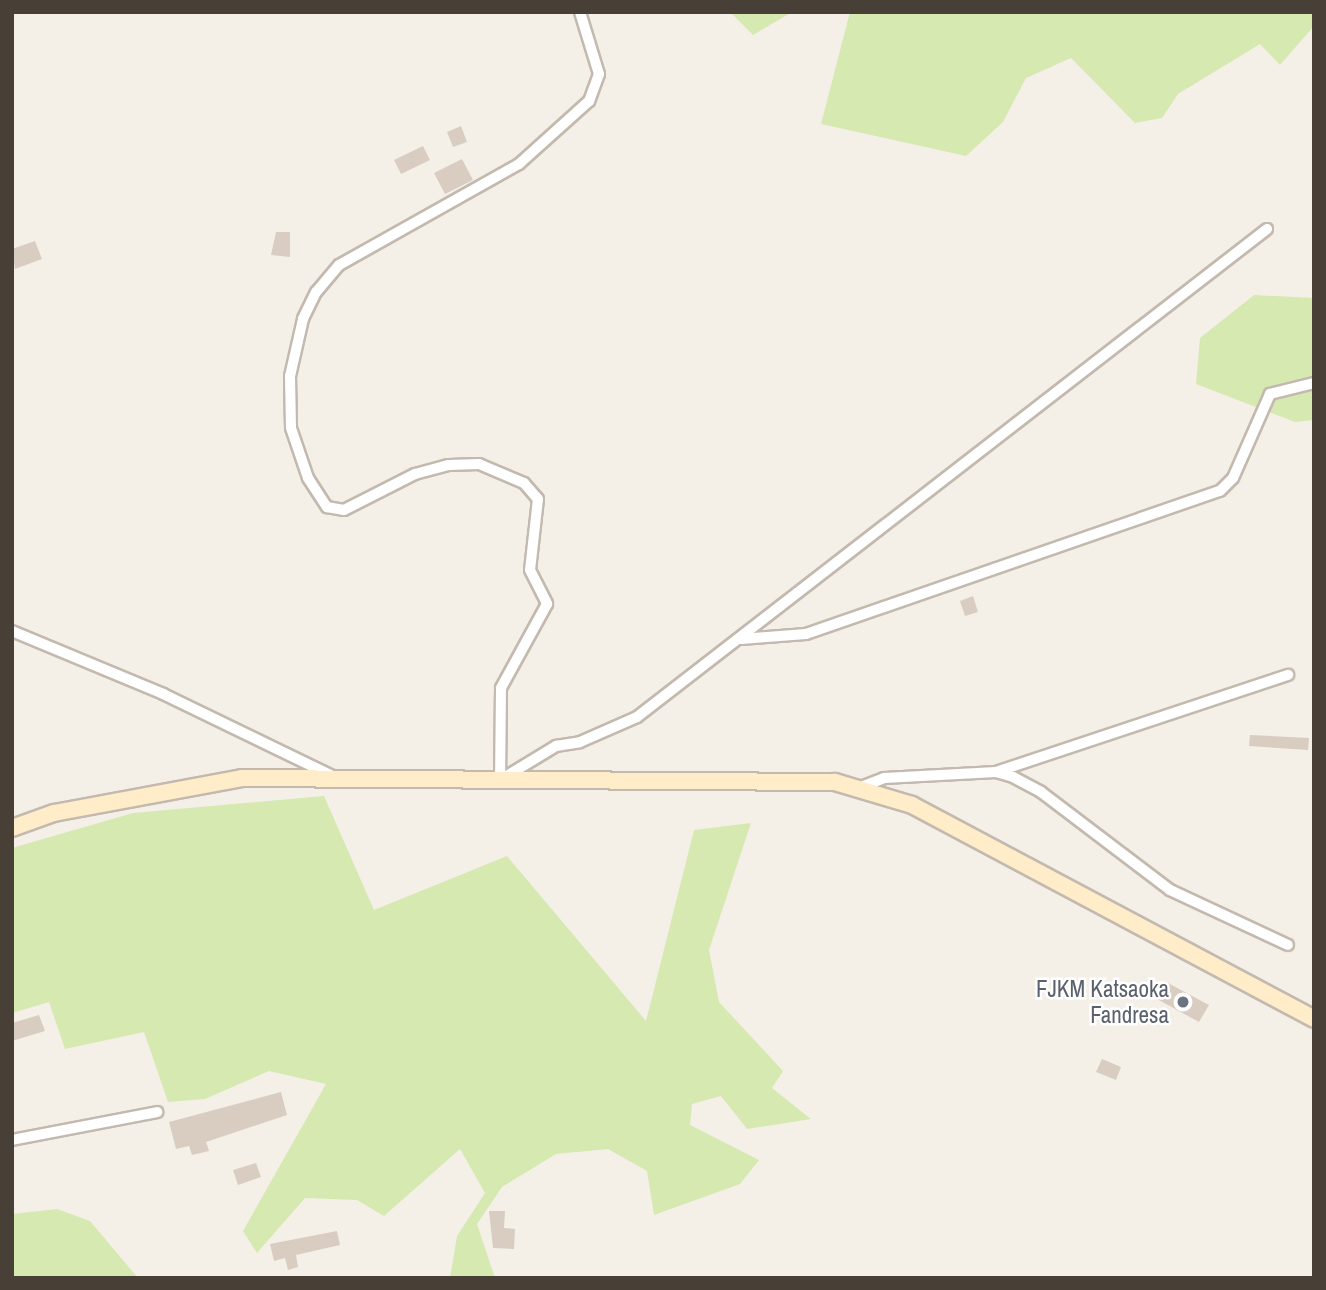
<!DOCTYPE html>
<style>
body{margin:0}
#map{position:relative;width:1326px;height:1290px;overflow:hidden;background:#f4f0e8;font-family:"Archivo Narrow",sans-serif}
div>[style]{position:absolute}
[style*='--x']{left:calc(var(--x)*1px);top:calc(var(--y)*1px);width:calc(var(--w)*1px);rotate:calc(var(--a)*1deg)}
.green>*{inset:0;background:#d5e9b1}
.building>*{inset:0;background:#d9cdc1}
.roads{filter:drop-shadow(2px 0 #c3b9ae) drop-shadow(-2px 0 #c3b9ae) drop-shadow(0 2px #c3b9ae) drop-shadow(0 -2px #c3b9ae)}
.street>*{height:10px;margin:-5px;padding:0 5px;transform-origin:5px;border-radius:5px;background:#fff}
.secondary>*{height:16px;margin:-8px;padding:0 8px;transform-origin:8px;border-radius:8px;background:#ffecc8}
.dots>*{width:19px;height:19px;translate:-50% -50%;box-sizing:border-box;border:4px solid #fff;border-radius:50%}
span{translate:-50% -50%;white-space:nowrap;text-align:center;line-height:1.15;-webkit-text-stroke:5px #fff;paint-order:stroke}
.worship-label{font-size:23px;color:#5b616d}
.right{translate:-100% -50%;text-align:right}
.frame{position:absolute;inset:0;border:14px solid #484037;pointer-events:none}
</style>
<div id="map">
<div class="green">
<div style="clip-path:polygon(730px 12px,792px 12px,753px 35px)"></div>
<div style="clip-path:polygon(850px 12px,1314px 12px,1314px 26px,1280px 65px,1260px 44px,1178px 94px,1162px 118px,1135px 123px,1071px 58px,1026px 78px,1003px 122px,966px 156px,821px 124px)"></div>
<div style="clip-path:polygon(1254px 295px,1314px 298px,1314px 420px,1295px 422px,1196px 384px,1200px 338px)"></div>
<div style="clip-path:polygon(324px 796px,374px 910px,507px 856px,646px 1021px,694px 830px,751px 823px,709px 950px,719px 1002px,783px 1071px,772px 1088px,811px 1119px,747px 1129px,721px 1096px,692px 1104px,690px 1125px,759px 1160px,740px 1184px,654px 1215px,647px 1171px,608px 1149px,556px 1154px,502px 1187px,477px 1224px,495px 1278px,450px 1278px,457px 1236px,485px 1193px,460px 1149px,384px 1216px,357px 1200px,305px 1198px,257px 1253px,243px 1231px,326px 1084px,269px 1071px,205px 1099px,168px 1102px,144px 1032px,65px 1049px,49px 1002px,12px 1013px,12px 848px,133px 813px)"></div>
<div style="clip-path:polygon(57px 1209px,90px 1221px,138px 1278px,12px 1278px,12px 1214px)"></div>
</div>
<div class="building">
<div style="clip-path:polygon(461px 126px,467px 142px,453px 147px,447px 132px)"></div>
<div style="clip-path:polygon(423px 146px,430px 160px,401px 174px,394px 160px)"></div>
<div style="clip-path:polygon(462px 159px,473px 180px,445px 194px,434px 173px)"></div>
<div style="clip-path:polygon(276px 232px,290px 232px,290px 257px,271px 255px)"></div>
<div style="clip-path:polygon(35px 241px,42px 259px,15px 269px,12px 249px)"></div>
<div style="clip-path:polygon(973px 596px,978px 612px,965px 616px,960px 601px)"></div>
<div style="clip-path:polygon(1250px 735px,1309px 738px,1308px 750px,1249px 746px)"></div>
<div style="clip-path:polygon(1166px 982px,1209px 1005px,1199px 1022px,1157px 999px)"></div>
<div style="clip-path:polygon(39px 1015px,45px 1031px,12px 1041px,12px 1023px)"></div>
<div style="clip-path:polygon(1102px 1059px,1121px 1067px,1116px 1080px,1096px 1072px)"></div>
<div style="clip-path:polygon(281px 1092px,287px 1115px,206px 1142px,209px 1151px,192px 1155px,189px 1146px,176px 1149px,169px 1122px)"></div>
<div style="clip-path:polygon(256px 1163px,261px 1177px,238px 1185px,233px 1170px)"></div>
<div style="clip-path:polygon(489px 1211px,505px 1211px,504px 1228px,515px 1229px,514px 1249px,493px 1248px)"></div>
<div style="clip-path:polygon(337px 1231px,340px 1245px,296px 1255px,298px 1267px,288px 1270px,285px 1258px,274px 1261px,270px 1244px)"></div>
</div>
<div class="roads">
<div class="street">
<div style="--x:580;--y:12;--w:65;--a:73"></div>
<div style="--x:599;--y:74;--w:29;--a:110"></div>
<div style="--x:589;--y:101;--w:94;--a:138"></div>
<div style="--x:519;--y:164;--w:206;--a:150.7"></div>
<div style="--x:339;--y:265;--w:35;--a:130"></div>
<div style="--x:316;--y:292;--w:30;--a:116"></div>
<div style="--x:303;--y:319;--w:58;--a:102.8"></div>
<div style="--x:290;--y:376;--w:52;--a:88.9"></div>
<div style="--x:291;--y:428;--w:53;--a:71.2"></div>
<div style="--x:308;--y:478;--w:35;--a:57"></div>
<div style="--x:327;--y:507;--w:17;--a:10"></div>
<div style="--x:344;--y:510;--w:80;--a:-26.9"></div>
<div style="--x:415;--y:474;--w:35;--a:-15"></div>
<div style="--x:449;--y:465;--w:30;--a:-2"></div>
<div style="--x:479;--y:464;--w:49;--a:22.9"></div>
<div style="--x:524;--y:483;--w:21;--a:49"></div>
<div style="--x:538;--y:499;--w:71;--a:96.4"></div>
<div style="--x:530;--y:570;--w:38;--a:63"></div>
<div style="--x:547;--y:604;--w:96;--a:118.7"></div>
<div style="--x:501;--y:688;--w:92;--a:90.6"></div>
<div style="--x:500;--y:780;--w:66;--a:-31.3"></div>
<div style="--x:556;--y:746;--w:24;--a:-9"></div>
<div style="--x:580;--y:742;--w:62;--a:-23.7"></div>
<div style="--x:637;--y:717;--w:797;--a:-37.76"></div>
<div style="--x:12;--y:631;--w:164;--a:22.6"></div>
<div style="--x:163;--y:694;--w:189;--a:25.8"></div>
<div style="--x:741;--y:639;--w:65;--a:-4.4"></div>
<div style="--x:806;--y:634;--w:438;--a:-19.1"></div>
<div style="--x:1220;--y:491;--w:18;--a:-45"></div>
<div style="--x:1233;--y:478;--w:92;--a:-66.2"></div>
<div style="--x:1270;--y:394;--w:45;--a:-14"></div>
<div style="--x:996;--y:772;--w:308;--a:-18.4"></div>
<div style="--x:861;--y:787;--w:25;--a:-21"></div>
<div style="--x:884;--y:778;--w:112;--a:-3.1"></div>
<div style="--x:996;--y:772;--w:18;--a:16"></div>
<div style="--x:1013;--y:777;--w:32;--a:28"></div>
<div style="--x:1041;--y:792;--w:162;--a:37.2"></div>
<div style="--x:1170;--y:890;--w:130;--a:25"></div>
<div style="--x:12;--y:1140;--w:148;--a:-10.9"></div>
</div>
<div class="secondary">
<div style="--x:12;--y:828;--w:45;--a:-19.7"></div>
<div style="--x:54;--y:813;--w:191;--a:-10.5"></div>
<div style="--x:242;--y:778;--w:593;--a:0.39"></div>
<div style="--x:835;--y:782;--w:80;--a:16.6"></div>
<div style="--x:912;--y:805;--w:455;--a:28"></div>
</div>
</div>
<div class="dots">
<div style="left:1183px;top:1002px;background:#6b7280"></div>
</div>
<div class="worship-label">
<span class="right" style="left:1169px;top:1002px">FJKM Katsaoka<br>Fandresa</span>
</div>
<div class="frame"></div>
</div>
